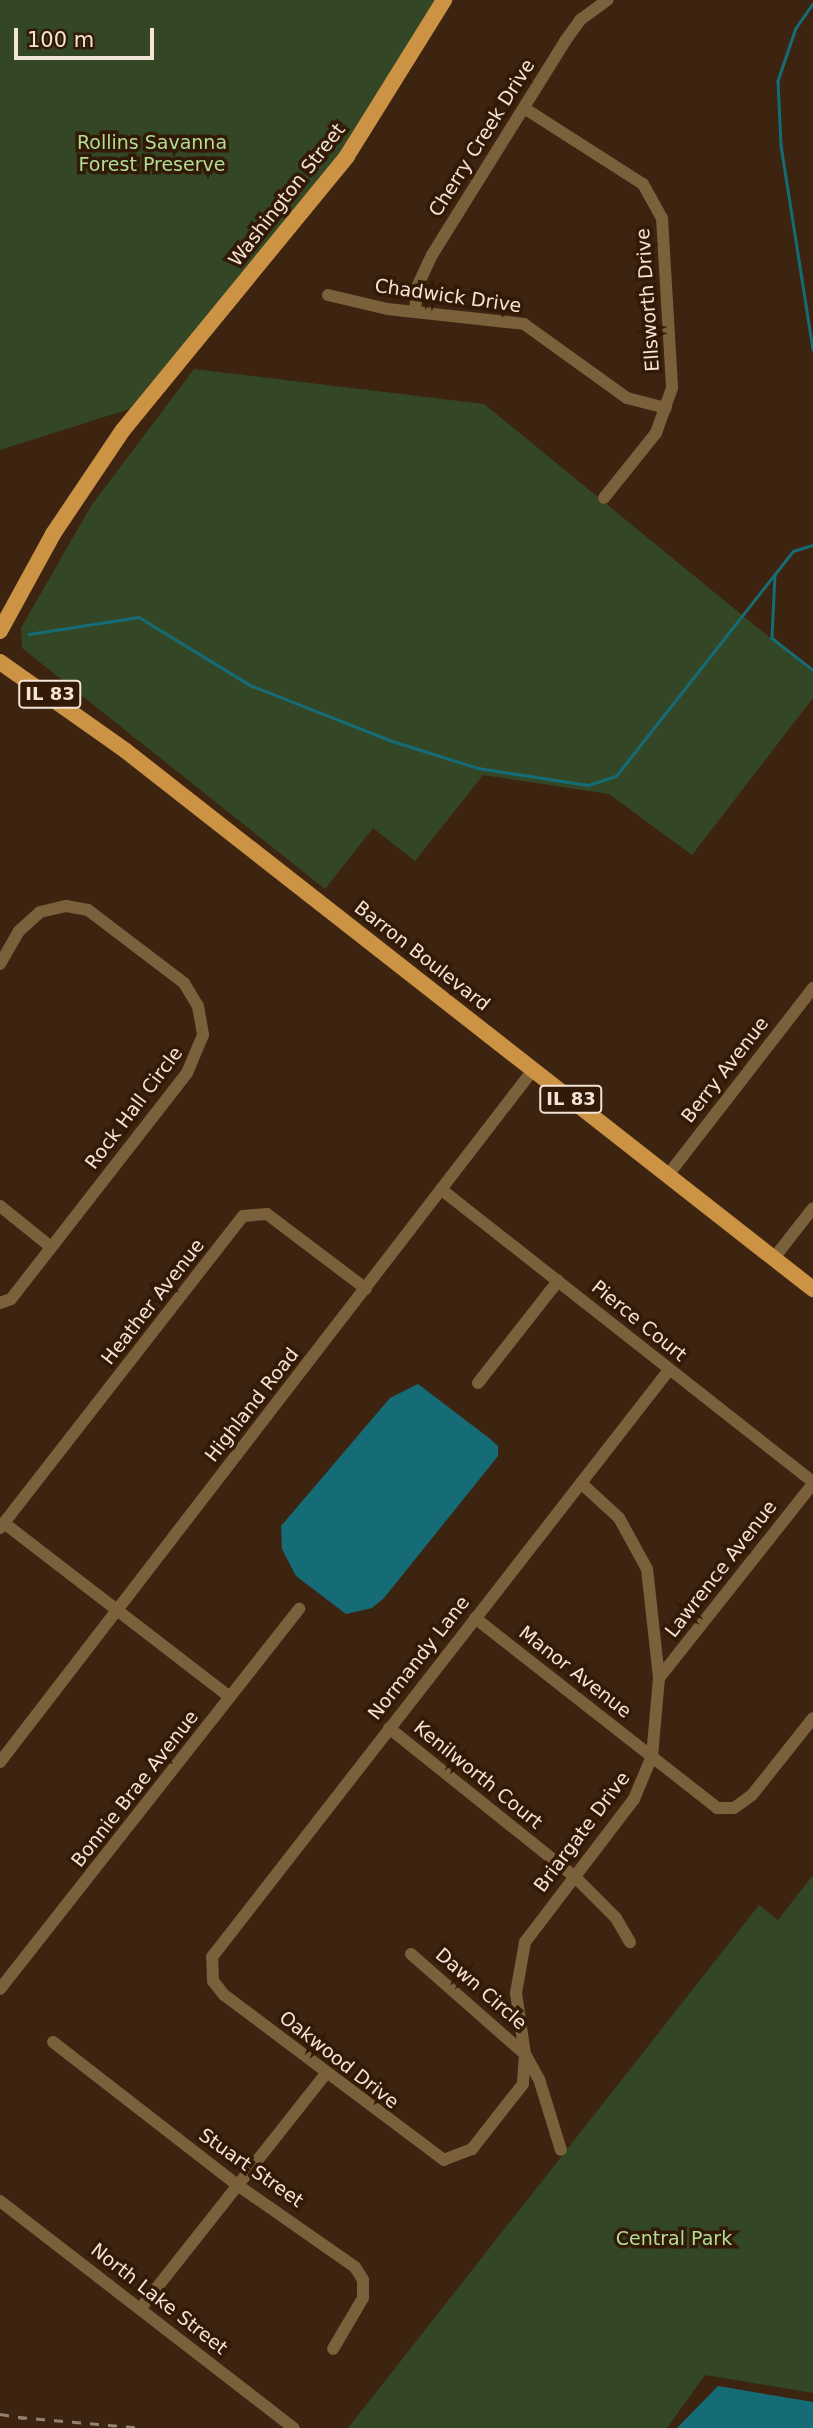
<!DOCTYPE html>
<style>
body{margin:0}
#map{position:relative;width:813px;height:2428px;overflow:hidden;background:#3d2411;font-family:"DejaVu Sans",sans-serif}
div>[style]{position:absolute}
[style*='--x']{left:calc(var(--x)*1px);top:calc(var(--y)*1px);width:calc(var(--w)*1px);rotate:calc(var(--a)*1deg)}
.green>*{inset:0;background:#334727}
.water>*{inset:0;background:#156c77}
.stream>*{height:2.5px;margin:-1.25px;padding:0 1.25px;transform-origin:1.25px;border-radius:1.25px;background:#156c77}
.minor>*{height:12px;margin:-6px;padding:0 6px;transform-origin:6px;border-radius:6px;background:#7b603c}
.major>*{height:16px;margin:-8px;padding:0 8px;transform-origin:8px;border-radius:8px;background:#cb9343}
.rail>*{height:2.5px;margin-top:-1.25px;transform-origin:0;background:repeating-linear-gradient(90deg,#958071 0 9px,transparent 0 18px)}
span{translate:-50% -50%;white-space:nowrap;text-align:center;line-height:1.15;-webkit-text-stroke:7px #321a07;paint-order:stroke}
.shield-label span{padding:2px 5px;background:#321a07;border:2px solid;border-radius:5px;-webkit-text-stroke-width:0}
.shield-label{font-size:18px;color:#f4e3d7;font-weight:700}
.street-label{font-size:19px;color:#f4e3d7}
.park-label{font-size:19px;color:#b0de96}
.scale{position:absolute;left:14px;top:28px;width:140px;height:32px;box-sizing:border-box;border:4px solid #f4e3d7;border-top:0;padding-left:9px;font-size:21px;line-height:24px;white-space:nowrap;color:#f4e3d7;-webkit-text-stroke:5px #321a07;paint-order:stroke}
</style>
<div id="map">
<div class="green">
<div style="clip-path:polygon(0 0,444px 0,392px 88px,145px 404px,0 450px)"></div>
<div style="clip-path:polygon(194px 369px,484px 404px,813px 673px,813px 698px,692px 855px,609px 794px,483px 775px,415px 861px,373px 828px,325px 889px,22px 648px,21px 628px,91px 506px)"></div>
<div style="clip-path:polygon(813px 1875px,813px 2393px,705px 2375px,667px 2428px,348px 2428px,759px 1905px,778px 1920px)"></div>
</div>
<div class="water">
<div style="clip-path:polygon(418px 1384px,489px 1438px,498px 1446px,498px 1456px,384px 1598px,372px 1608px,346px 1614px,296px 1576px,282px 1549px,281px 1526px,390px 1398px)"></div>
<div style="clip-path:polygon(718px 2386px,813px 2402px,813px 2428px,677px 2428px)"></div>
</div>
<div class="stream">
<div style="--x:813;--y:4;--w:29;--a:125"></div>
<div style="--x:796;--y:28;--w:56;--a:108.8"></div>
<div style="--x:778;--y:81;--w:64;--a:87.3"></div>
<div style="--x:781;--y:145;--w:207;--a:81.1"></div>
<div style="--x:775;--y:574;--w:64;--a:92.7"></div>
<div style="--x:772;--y:638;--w:52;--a:38"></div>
<div style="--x:29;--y:634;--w:111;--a:-8.8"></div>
<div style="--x:139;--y:617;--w:130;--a:31.5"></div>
<div style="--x:250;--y:685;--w:153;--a:21.5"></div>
<div style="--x:392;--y:741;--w:90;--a:17.4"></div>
<div style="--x:478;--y:768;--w:111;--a:8.8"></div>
<div style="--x:588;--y:785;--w:29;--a:-18"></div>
<div style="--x:616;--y:776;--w:286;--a:-51.8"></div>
<div style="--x:793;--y:551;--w:21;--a:-17"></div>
</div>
<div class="minor">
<div style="--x:524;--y:108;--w:141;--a:32.6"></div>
<div style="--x:643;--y:184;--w:39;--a:61"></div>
<div style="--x:662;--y:218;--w:170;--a:86.6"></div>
<div style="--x:672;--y:388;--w:48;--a:109.6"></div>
<div style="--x:656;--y:433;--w:83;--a:128.7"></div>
<div style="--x:328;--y:295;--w:61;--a:13.3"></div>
<div style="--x:387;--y:309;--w:138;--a:6.2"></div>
<div style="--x:524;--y:324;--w:127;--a:35.7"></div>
<div style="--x:627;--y:398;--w:40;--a:14.4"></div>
<div style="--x:415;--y:312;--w:25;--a:-85"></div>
<div style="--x:417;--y:287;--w:35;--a:-65"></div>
<div style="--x:432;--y:255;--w:252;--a:-58.1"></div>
<div style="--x:565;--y:41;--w:26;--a:-54"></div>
<div style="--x:580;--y:20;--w:34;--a:-36"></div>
<div style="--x:0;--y:964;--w:38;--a:-60"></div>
<div style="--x:19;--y:931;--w:28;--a:-42"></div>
<div style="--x:40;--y:912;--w:27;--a:-13"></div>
<div style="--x:66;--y:906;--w:22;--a:10"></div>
<div style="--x:88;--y:910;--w:121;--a:37.2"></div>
<div style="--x:184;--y:983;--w:27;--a:59"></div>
<div style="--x:198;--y:1006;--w:29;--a:80"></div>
<div style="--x:203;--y:1035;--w:41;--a:112.8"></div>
<div style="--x:187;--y:1073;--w:286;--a:127.9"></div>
<div style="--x:11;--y:1299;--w:12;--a:160"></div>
<div style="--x:668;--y:1175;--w:237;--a:-52.2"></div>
<div style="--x:442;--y:1190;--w:472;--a:38.2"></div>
<div style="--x:0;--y:1206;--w:65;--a:38.8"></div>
<div style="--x:774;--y:1258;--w:63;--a:-52"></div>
<div style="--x:478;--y:1383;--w:130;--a:-51.9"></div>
<div style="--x:581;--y:1483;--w:52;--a:42.6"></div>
<div style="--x:619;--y:1518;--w:58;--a:61.2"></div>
<div style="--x:647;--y:1569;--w:110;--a:83.7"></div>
<div style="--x:659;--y:1678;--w:78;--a:95.1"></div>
<div style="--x:652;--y:1756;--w:47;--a:112.7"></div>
<div style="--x:634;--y:1799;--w:180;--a:127.3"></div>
<div style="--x:525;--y:1942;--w:52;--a:100"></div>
<div style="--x:516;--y:1993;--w:62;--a:81.6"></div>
<div style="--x:525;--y:2054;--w:30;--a:94"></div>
<div style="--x:523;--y:2084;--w:83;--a:128.1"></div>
<div style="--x:472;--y:2149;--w:30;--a:159"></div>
<div style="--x:444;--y:2160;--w:275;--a:-143.1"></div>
<div style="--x:224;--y:1995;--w:18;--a:-128"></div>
<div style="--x:213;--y:1981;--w:24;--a:-92"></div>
<div style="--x:212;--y:1957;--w:744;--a:-52.1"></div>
<div style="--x:4;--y:1523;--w:285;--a:37.6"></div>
<div style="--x:0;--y:1528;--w:395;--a:-52.1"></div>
<div style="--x:243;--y:1216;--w:24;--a:-5"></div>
<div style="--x:267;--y:1214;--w:124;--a:37.1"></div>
<div style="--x:475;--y:1618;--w:308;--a:38.1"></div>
<div style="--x:717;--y:1808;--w:17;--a:0"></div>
<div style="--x:734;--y:1808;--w:22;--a:-36"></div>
<div style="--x:752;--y:1795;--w:98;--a:-51.6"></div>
<div style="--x:659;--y:1678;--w:248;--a:-51.6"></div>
<div style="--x:389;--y:1728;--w:237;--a:38.7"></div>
<div style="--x:574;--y:1876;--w:59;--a:45"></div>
<div style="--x:616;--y:1918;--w:28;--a:60"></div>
<div style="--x:0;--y:1762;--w:873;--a:-52.4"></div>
<div style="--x:411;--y:1954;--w:152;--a:41.3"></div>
<div style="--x:525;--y:2054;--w:29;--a:61"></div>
<div style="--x:539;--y:2079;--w:74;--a:72.8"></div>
<div style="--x:0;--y:1989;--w:484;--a:-51.8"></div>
<div style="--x:53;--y:2042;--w:232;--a:37.8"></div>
<div style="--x:236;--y:2184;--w:145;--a:34.9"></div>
<div style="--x:355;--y:2267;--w:15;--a:58"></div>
<div style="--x:363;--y:2280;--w:18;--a:90"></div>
<div style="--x:363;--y:2298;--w:59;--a:120.5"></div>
<div style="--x:0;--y:2201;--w:371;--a:37.7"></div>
<div style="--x:140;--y:2309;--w:298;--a:-51.7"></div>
</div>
<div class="major">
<div style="--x:0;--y:631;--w:111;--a:-61.3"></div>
<div style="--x:53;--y:534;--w:125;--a:-56.1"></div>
<div style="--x:123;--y:430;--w:354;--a:-50.7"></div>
<div style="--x:347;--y:156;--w:184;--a:-58.1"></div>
<div style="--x:0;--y:662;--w:154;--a:35.2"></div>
<div style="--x:126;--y:751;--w:873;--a:38.07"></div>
</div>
<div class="rail">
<div style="--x:0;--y:2414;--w:25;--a:9"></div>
<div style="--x:18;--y:2417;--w:126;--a:5"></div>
</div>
<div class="shield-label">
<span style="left:50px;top:694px">IL 83</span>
<span style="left:571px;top:1099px">IL 83</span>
</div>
<div class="street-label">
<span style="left:482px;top:138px;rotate:-58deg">Cherry Creek Drive</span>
<span style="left:287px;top:195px;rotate:-52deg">Washington Street</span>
<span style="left:448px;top:296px;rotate:8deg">Chadwick Drive</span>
<span style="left:648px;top:300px;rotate:-94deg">Ellsworth Drive</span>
<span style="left:422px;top:956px;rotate:38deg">Barron Boulevard</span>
<span style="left:725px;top:1070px;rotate:-52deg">Berry Avenue</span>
<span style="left:134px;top:1108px;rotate:-53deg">Rock Hall Circle</span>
<span style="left:153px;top:1302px;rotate:-52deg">Heather Avenue</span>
<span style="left:639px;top:1321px;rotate:39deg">Pierce Court</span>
<span style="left:252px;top:1405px;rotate:-52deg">Highland Road</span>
<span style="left:721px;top:1569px;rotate:-52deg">Lawrence Avenue</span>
<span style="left:419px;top:1658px;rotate:-52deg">Normandy Lane</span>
<span style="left:575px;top:1672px;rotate:38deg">Manor Avenue</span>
<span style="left:478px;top:1775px;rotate:39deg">Kenilworth Court</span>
<span style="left:135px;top:1789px;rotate:-52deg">Bonnie Brae Avenue</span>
<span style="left:582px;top:1832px;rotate:-53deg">Briargate Drive</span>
<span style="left:481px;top:1989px;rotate:41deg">Dawn Circle</span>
<span style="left:339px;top:2060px;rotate:38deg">Oakwood Drive</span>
<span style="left:251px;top:2168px;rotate:35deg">Stuart Street</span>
<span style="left:159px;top:2299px;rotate:38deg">North Lake Street</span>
</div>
<div class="park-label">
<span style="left:152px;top:154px">Rollins Savanna<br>Forest Preserve</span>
<span style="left:674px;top:2239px">Central Park</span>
</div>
<div class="scale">100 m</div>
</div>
